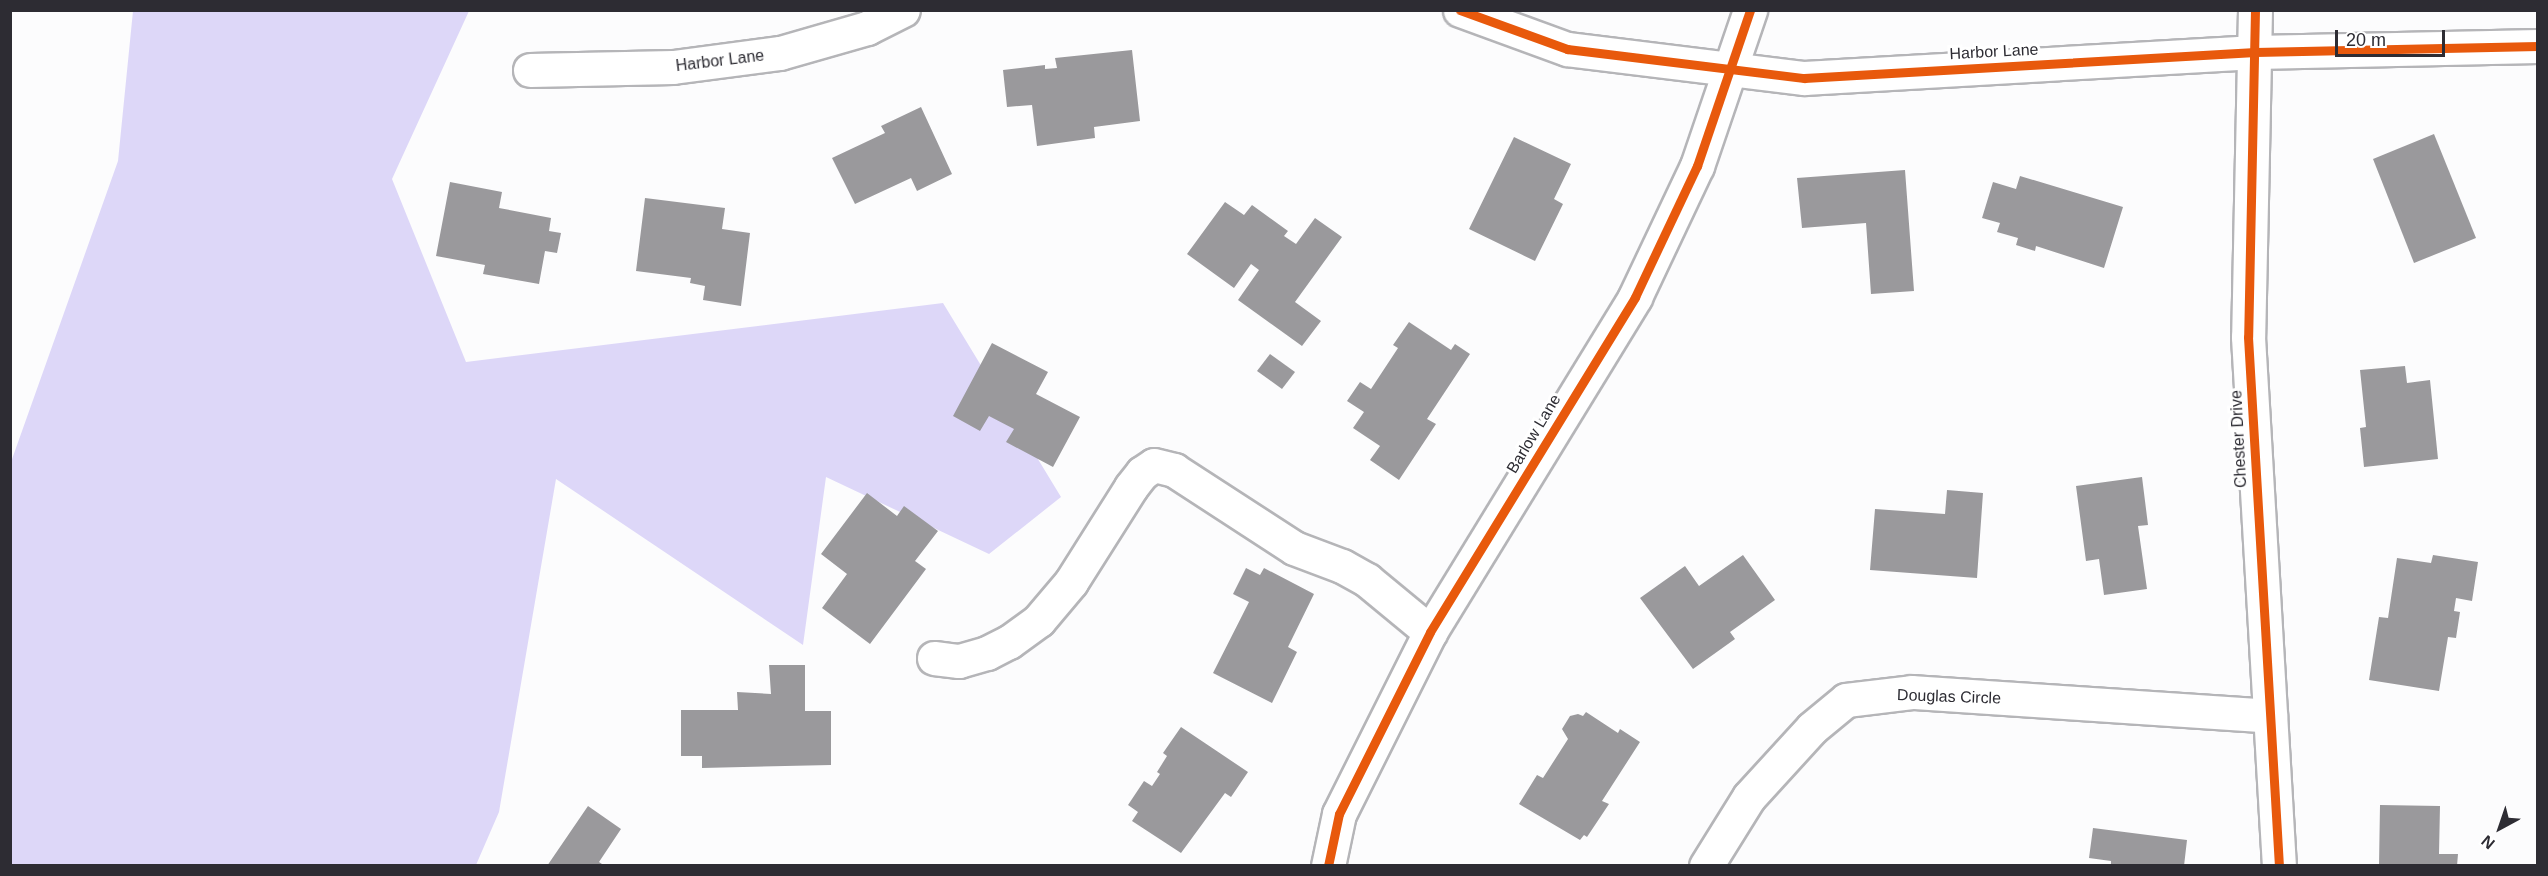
<!DOCTYPE html>
<style>
body{margin:0}
#map{position:relative;width:2548px;height:876px;overflow:hidden;background:#fcfcfd;font-family:Arial,sans-serif}
div>[style]{position:absolute}
[style*='--x']{left:calc(var(--x)*1px);top:calc(var(--y)*1px);width:calc(var(--w)*1px);rotate:calc(var(--a)*1deg)}
.forest>*{inset:0;background:#ddd7f8}
.building>*{inset:0;background:#9a999c}
.roads{filter:drop-shadow(2px 0 #b5b5b8) drop-shadow(-2px 0 #b5b5b8) drop-shadow(0 2px #b5b5b8) drop-shadow(0 -2px #b5b5b8)}
.minor>*{height:33px;margin:-16.5px;padding:0 16.5px;transform-origin:16.5px;border-radius:16.5px;background:#fff}
.cycleway>*{height:9px;margin:-4.5px;padding:0 4.5px;transform-origin:4.5px;border-radius:4.5px;background:#e8590c}
span{translate:-50% -50%;white-space:nowrap;text-align:center;line-height:1.15;-webkit-text-stroke:6px #fff;paint-order:stroke}
.street-label{font-size:16px;color:#2d2c33}
.frame{position:absolute;inset:0;border:12px solid #2d2c33;pointer-events:none}
.north{position:absolute;left:2470px;top:798px;width:60px;height:60px;-webkit-text-stroke:4px #fff;paint-order:stroke;rotate:220deg;font-size:16px;font-weight:700;line-height:24px;text-align:center;color:#2d2c33}
.north::after{content:'';display:block;margin:auto;width:21px;height:27px;background:#2d2c33;clip-path:polygon(50% 0,100% 100%,50% 72%,0 100%)}
.scale{position:absolute;left:2335px;top:30px;width:110px;height:27px;box-sizing:border-box;border:3px solid #2d2c33;border-top:0;padding-left:8px;font-size:18px;line-height:21px;white-space:nowrap;color:#2d2c33;-webkit-text-stroke:4px #fff;paint-order:stroke}
</style>
<div id="map">
<div class="forest">
<div style="clip-path:polygon(133px 11px,469px 11px,392px 179px,466px 362px,943px 303px,1061px 497px,989px 554px,826px 477px,803px 645px,556px 479px,499px 812px,476px 865px,11px 866px,11px 462px,118px 161px)"></div>
</div>
<div class="building">
<div style="clip-path:polygon(1132px 50px,1140px 121px,1094px 127px,1095px 138px,1037px 146px,1032px 105px,1007px 107px,1003px 70px,1045px 65px,1045px 69px,1057px 68px,1055px 58px)"></div>
<div style="clip-path:polygon(921px 107px,952px 174px,917px 191px,911px 178px,855px 204px,832px 158px,885px 133px,881px 126px)"></div>
<div style="clip-path:polygon(2434px 134px,2476px 238px,2414px 263px,2373px 159px)"></div>
<div style="clip-path:polygon(1514px 137px,1571px 164px,1554px 199px,1563px 204px,1535px 261px,1469px 229px)"></div>
<div style="clip-path:polygon(1905px 170px,1914px 291px,1871px 294px,1866px 223px,1802px 228px,1797px 178px)"></div>
<div style="clip-path:polygon(2020px 176px,2123px 207px,2104px 268px,2036px 246px,2035px 251px,2016px 245px,2018px 238px,1997px 232px,2000px 223px,1982px 218px,1993px 182px,2016px 189px)"></div>
<div style="clip-path:polygon(450px 182px,502px 192px,499px 208px,551px 218px,549px 231px,561px 233px,557px 253px,545px 251px,539px 284px,483px 274px,485px 265px,436px 256px)"></div>
<div style="clip-path:polygon(645px 198px,725px 208px,722px 229px,750px 233px,741px 306px,703px 300px,705px 286px,690px 283px,691px 278px,636px 271px)"></div>
<div style="clip-path:polygon(1225px 202px,1244px 215px,1252px 205px,1288px 231px,1284px 236px,1296px 244px,1315px 218px,1342px 237px,1295px 302px,1321px 321px,1302px 346px,1238px 300px,1259px 270px,1251px 264px,1234px 288px,1187px 254px)"></div>
<div style="clip-path:polygon(1409px 322px,1451px 350px,1455px 344px,1470px 354px,1427px 419px,1436px 424px,1399px 480px,1370px 460px,1380px 446px,1353px 428px,1364px 412px,1347px 401px,1360px 382px,1371px 389px,1398px 348px,1393px 345px)"></div>
<div style="clip-path:polygon(992px 343px,1048px 372px,1036px 394px,1080px 417px,1053px 467px,1006px 442px,1014px 429px,989px 416px,980px 431px,953px 416px)"></div>
<div style="clip-path:polygon(1270px 354px,1295px 372px,1282px 389px,1257px 371px)"></div>
<div style="clip-path:polygon(2405px 366px,2407px 383px,2430px 380px,2438px 459px,2364px 467px,2360px 428px,2366px 427px,2360px 370px)"></div>
<div style="clip-path:polygon(2142px 477px,2148px 525px,2138px 526px,2147px 589px,2104px 595px,2099px 559px,2086px 561px,2076px 486px)"></div>
<div style="clip-path:polygon(1947px 490px,1983px 493px,1977px 578px,1870px 570px,1875px 509px,1945px 514px)"></div>
<div style="clip-path:polygon(867px 493px,897px 516px,904px 506px,938px 531px,915px 561px,926px 569px,870px 644px,822px 608px,847px 574px,821px 554px)"></div>
<div style="clip-path:polygon(1743px 555px,1775px 600px,1730px 632px,1735px 639px,1693px 669px,1640px 598px,1685px 566px,1699px 586px)"></div>
<div style="clip-path:polygon(2433px 555px,2478px 562px,2472px 601px,2456px 598px,2454px 611px,2460px 612px,2456px 638px,2448px 637px,2439px 691px,2369px 680px,2379px 617px,2388px 618px,2397px 558px,2431px 563px)"></div>
<div style="clip-path:polygon(1246px 568px,1260px 575px,1264px 568px,1314px 594px,1288px 647px,1297px 652px,1272px 703px,1213px 673px,1249px 602px,1233px 594px)"></div>
<div style="clip-path:polygon(769px 665px,805px 665px,805px 711px,831px 711px,831px 765px,702px 768px,702px 756px,681px 756px,681px 710px,738px 710px,737px 692px,771px 694px)"></div>
<div style="clip-path:polygon(1586px 712px,1618px 733px,1620px 729px,1640px 742px,1602px 801px,1609px 804px,1587px 837px,1584px 835px,1580px 840px,1519px 804px,1537px 775px,1543px 778px,1568px 739px,1562px 729px,1570px 716px,1578px 714px,1583px 716px)"></div>
<div style="clip-path:polygon(1181px 727px,1248px 772px,1231px 797px,1225px 793px,1181px 853px,1132px 821px,1138px 812px,1128px 805px,1144px 781px,1152px 786px,1160px 774px,1157px 772px,1167px 756px,1163px 753px)"></div>
<div style="clip-path:polygon(2380px 805px,2440px 806px,2439px 854px,2458px 854px,2457px 866px,2379px 866px)"></div>
<div style="clip-path:polygon(588px 806px,621px 829px,599px 862px,605px 866px,547px 866px)"></div>
<div style="clip-path:polygon(2093px 828px,2187px 840px,2184px 866px,2111px 866px,2111px 861px,2089px 858px)"></div>
</div>
<div class="roads">
<div class="minor">
<div style="--x:1460;--y:10;--w:114;--a:20"></div>
<div style="--x:1567;--y:49;--w:239;--a:7"></div>
<div style="--x:1804;--y:78;--w:452;--a:-3.3"></div>
<div style="--x:2255;--y:52;--w:283;--a:-1.2"></div>
<div style="--x:2255;--y:10;--w:327;--a:91.2"></div>
<div style="--x:2248;--y:337;--w:530;--a:86.65"></div>
<div style="--x:530;--y:70;--w:143;--a:-1.2"></div>
<div style="--x:673;--y:67;--w:108;--a:-7.5"></div>
<div style="--x:780;--y:53;--w:91;--a:-16"></div>
<div style="--x:867;--y:28;--w:40;--a:-26.6"></div>
<div style="--x:934;--y:658;--w:25;--a:7"></div>
<div style="--x:959;--y:661;--w:29;--a:-16"></div>
<div style="--x:987;--y:653;--w:25;--a:-27"></div>
<div style="--x:1009;--y:642;--w:37;--a:-36"></div>
<div style="--x:1039;--y:620;--w:50;--a:-49.9"></div>
<div style="--x:1071;--y:582;--w:112;--a:-57.7"></div>
<div style="--x:1131;--y:487;--w:18;--a:-52"></div>
<div style="--x:1142;--y:473;--w:14;--a:-34"></div>
<div style="--x:1154;--y:465;--w:21;--a:14"></div>
<div style="--x:1174;--y:470;--w:143;--a:33"></div>
<div style="--x:1294;--y:548;--w:51;--a:20.6"></div>
<div style="--x:1342;--y:566;--w:29;--a:29"></div>
<div style="--x:1367;--y:580;--w:82;--a:39.5"></div>
<div style="--x:1328;--y:866;--w:53;--a:-78.1"></div>
<div style="--x:1339;--y:814;--w:203;--a:-63.4"></div>
<div style="--x:1430;--y:632;--w:393;--a:-58.5"></div>
<div style="--x:1635;--y:297;--w:145;--a:-64.7"></div>
<div style="--x:1697;--y:166;--w:165;--a:-71.2"></div>
<div style="--x:1706;--y:866;--w:81;--a:-58.1"></div>
<div style="--x:1749;--y:797;--w:93;--a:-47.6"></div>
<div style="--x:1812;--y:728;--w:44;--a:-39.5"></div>
<div style="--x:1846;--y:700;--w:66;--a:-6.9"></div>
<div style="--x:1912;--y:692;--w:359;--a:3.8"></div>
</div>
</div>
<div class="cycleway">
<div style="--x:1460;--y:10;--w:114;--a:20"></div>
<div style="--x:1567;--y:49;--w:239;--a:7"></div>
<div style="--x:1804;--y:78;--w:452;--a:-3.3"></div>
<div style="--x:2255;--y:52;--w:283;--a:-1.2"></div>
<div style="--x:2255;--y:10;--w:327;--a:91.2"></div>
<div style="--x:2248;--y:337;--w:530;--a:86.65"></div>
<div style="--x:1328;--y:866;--w:53;--a:-78.1"></div>
<div style="--x:1339;--y:814;--w:203;--a:-63.4"></div>
<div style="--x:1430;--y:632;--w:393;--a:-58.5"></div>
<div style="--x:1635;--y:297;--w:145;--a:-64.7"></div>
<div style="--x:1697;--y:166;--w:165;--a:-71.2"></div>
</div>
<div class="street-label">
<span style="left:1994px;top:52px;rotate:-3deg">Harbor Lane</span>
<span style="left:720px;top:61px;rotate:-7deg">Harbor Lane</span>
<span style="left:1534px;top:434px;rotate:-59deg">Barlow Lane</span>
<span style="left:2239px;top:439px;rotate:-93deg">Chester Drive</span>
<span style="left:1949px;top:697px;rotate:2deg">Douglas Circle</span>
</div>
<div class="frame"></div>
<div class="north">N</div>
<div class="scale">20 m</div>
</div>
